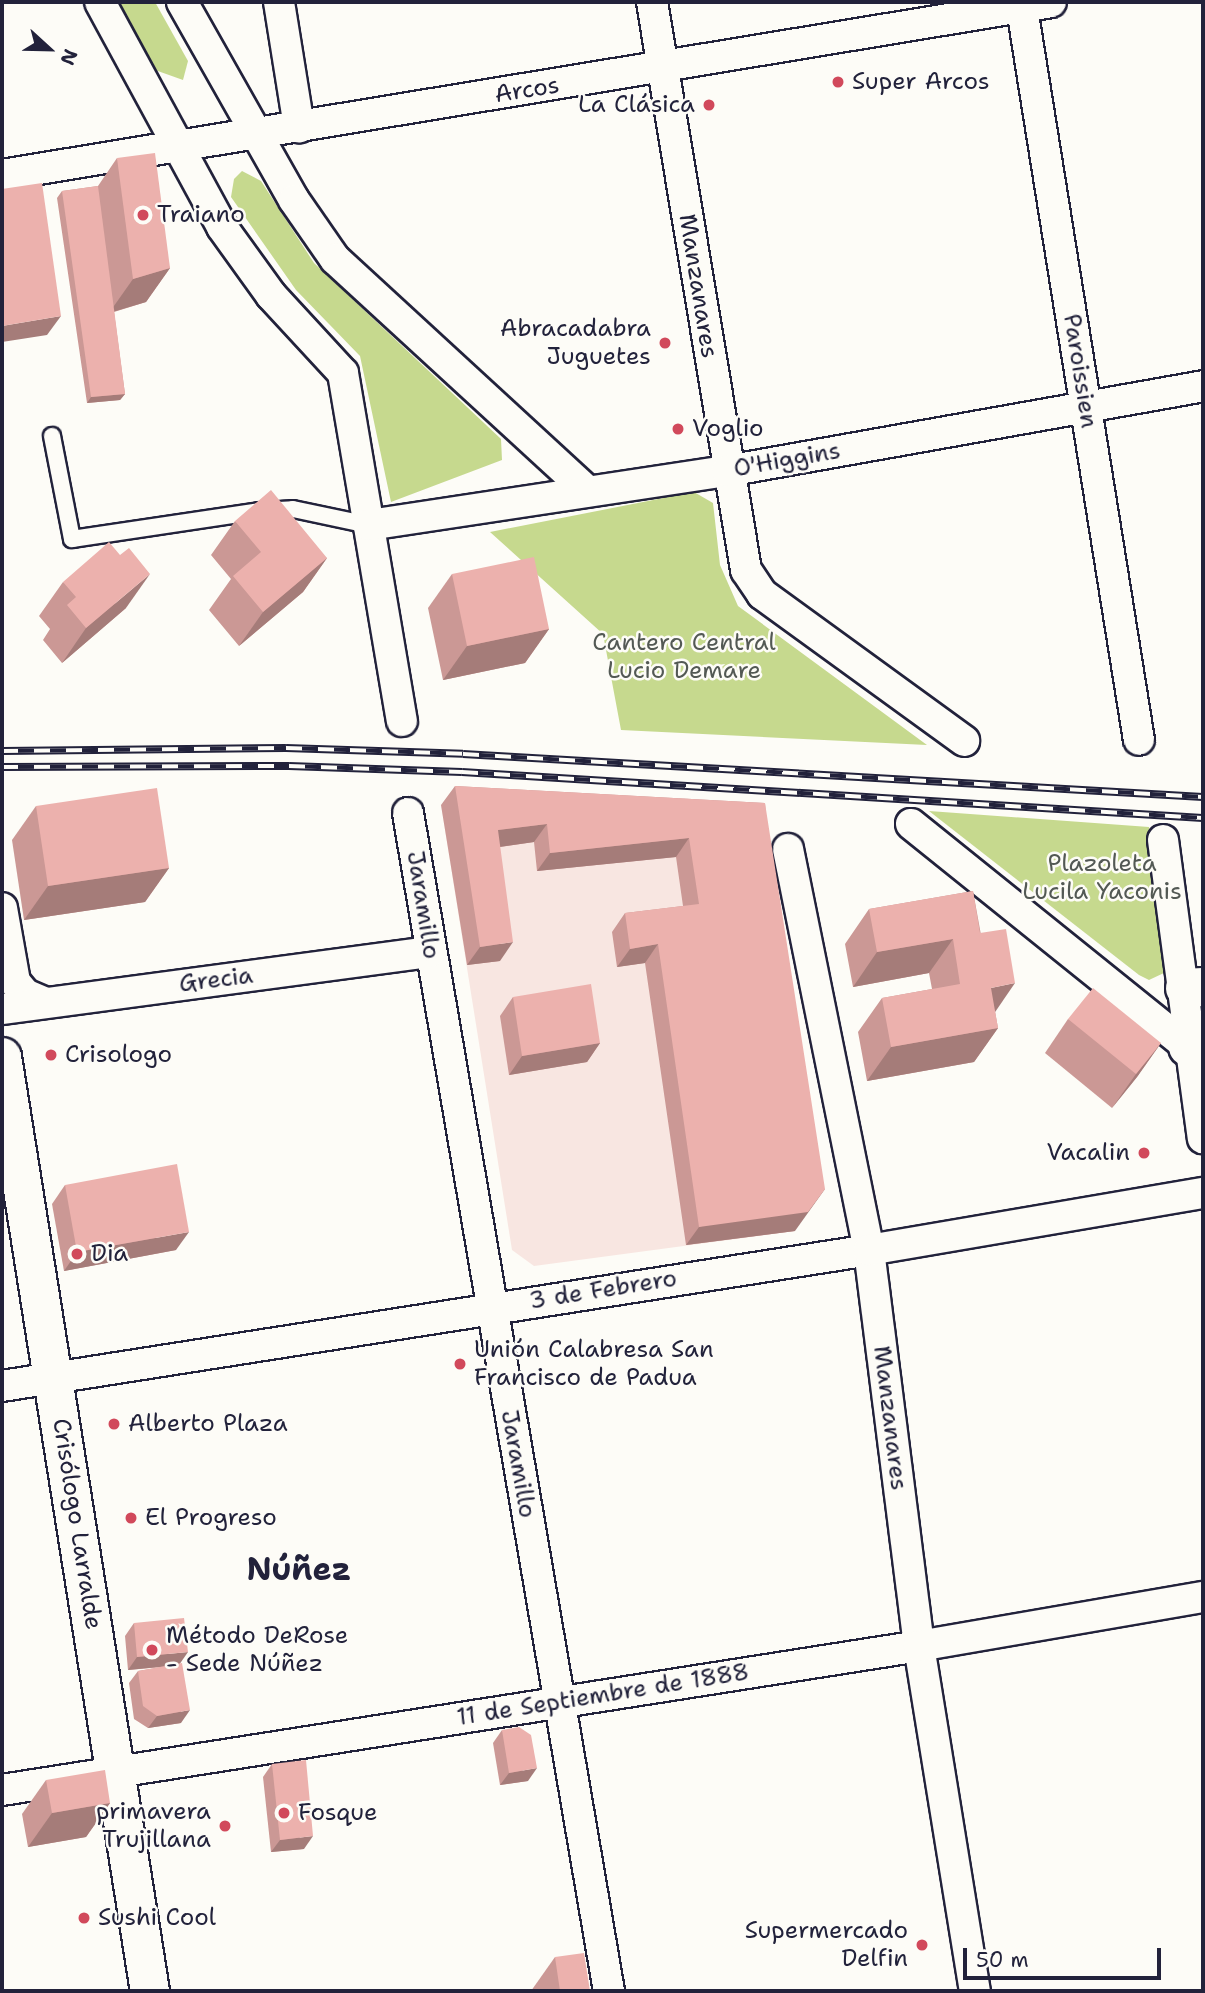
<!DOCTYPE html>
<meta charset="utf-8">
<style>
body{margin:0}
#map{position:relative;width:1205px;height:1993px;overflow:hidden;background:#fdfcf7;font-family:"Shantell Sans",sans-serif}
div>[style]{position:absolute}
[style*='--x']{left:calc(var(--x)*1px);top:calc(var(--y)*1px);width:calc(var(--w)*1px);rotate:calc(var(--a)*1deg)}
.built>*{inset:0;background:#f8e6e1}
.green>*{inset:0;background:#c6d98e}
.roads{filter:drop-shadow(2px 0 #22223b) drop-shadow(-2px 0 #22223b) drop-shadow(0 2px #22223b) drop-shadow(0 -2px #22223b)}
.lane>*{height:16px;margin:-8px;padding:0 8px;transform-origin:8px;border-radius:8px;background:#fdfcf7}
.street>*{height:30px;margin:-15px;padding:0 15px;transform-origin:15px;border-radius:15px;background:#fdfcf7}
.secondary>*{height:38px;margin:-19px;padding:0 19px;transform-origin:19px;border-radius:19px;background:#fdfcf7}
.rail>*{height:8px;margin-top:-4px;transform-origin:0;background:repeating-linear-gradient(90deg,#fdfcf7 0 16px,#22223b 0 32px);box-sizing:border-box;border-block:2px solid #22223b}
.wall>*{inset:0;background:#cb9895}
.shaded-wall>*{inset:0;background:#a57c79}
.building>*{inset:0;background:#ecb1ad}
.dots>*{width:19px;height:19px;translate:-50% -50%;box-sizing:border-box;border:4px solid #fdfcf7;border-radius:50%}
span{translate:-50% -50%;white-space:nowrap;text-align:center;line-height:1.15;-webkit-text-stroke:5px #fdfcf7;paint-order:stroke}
.poi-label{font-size:24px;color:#22223b}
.left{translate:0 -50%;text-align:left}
.right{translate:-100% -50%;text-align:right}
.street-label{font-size:24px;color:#22223b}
.park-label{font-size:24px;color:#535954}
.district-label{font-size:32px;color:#22223b;font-weight:700}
.frame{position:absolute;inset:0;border:4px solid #22223b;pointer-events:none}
.north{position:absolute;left:14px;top:14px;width:70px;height:70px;-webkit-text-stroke:5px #fdfcf7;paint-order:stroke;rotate:112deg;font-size:19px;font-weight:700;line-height:28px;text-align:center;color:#22223b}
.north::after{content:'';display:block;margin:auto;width:24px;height:32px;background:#22223b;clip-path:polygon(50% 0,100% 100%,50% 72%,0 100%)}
.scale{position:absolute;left:963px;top:1948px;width:198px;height:32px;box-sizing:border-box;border:4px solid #22223b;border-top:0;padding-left:9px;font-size:21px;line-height:24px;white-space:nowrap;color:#22223b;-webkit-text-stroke:5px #fdfcf7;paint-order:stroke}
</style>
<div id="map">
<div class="built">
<div style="clip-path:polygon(441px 805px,752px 822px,795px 1231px,534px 1266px,512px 1250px)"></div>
</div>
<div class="green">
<div style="clip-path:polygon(119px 2px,155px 2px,188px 61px,183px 80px,155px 70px)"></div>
<div style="clip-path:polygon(242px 171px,261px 181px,314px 263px,501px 439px,502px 460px,391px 502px,360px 356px,296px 290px,231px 197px,234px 179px)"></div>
<div style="clip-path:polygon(694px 492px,713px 503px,720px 565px,738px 606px,927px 745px,621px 730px,603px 634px,490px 532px)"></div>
<div style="clip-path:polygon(929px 811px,1149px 827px,1166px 972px,1149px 980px,1139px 975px)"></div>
</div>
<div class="roads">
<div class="lane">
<div style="--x:52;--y:436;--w:105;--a:79"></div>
<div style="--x:72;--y:539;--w:189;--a:-8.5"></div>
<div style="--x:259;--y:511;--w:34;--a:-3"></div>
<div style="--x:293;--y:509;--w:78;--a:11.9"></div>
</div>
<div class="street">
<div style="--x:100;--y:2;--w:256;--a:61.5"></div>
<div style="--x:222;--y:227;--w:84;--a:54.2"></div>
<div style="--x:271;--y:295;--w:106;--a:47.3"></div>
<div style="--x:343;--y:373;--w:353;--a:80.4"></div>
<div style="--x:182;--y:2;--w:227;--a:60.5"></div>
<div style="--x:294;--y:200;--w:72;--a:55.2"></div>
<div style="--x:335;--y:259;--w:343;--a:42.6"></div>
<div style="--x:279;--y:2;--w:127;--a:80.9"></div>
<div style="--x:652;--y:2;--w:576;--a:80.6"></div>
<div style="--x:746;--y:570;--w:29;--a:56"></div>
<div style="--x:762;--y:594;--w:250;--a:36"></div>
<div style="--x:1021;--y:2;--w:747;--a:80.92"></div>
<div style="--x:2;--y:175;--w:1063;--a:-9.36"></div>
<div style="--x:369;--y:525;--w:362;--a:-8.6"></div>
<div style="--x:727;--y:471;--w:484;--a:-10.1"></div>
<div style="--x:408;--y:813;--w:1195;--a:80.32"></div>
<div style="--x:911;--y:824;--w:356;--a:38.8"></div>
<div style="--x:1163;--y:840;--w:301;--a:82.4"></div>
<div style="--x:788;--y:849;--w:409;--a:78.6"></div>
<div style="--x:869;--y:1250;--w:399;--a:82.8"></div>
<div style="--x:919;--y:1646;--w:350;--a:80.8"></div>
<div style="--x:2;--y:908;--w:75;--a:80"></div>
<div style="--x:15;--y:982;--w:16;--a:50"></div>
<div style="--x:25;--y:994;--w:21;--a:23"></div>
<div style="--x:2;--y:1009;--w:432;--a:-7.6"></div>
<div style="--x:2;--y:1386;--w:878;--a:-8.91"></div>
<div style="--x:869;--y:1250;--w:339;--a:-9.7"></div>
<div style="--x:2;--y:1790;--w:928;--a:-8.92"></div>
<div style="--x:919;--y:1646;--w:288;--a:-9.8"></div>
</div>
<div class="secondary">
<div style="--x:1185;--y:988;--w:18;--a:-3"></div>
<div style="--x:1188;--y:1047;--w:19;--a:36"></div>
<div style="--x:2;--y:1057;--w:946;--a:81"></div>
</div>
</div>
<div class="rail">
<div style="--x:2;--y:751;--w:284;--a:-0.6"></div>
<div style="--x:286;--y:748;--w:177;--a:1.9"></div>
<div style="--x:463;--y:754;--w:741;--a:3.33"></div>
<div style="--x:2;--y:767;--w:287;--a:-0.2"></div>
<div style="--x:289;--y:766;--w:173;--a:2"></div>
<div style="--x:462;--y:772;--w:742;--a:3.55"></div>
</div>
<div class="wall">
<div style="clip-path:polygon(117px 158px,170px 268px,146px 302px,114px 312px,125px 394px,120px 400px,87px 403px,57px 198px,62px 191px,98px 186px)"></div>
<div style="clip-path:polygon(235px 521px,327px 558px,303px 592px,239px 646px,209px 610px,231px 579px,211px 555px)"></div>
<div style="clip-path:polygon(452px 574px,549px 629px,525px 663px,443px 680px,428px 608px)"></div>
<div style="clip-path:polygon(63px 582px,126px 608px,62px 663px,43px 640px,50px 629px,39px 616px)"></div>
<div style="clip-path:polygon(455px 786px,765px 803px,795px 1231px,686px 1245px,645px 963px,617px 967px,612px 932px,625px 913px,683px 906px,676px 857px,537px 871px,534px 842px,500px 847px,500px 961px,467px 965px,441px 805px)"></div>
<div style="clip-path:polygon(36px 806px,169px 868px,145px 902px,24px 920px,12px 840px)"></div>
<div style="clip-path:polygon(973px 891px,998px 1028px,974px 1062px,867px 1081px,858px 1032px,882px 998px,932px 989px,929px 973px,853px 987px,845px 944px,869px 909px)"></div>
<div style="clip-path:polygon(513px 997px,600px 1043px,587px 1062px,509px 1075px,500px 1016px)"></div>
<div style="clip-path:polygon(1068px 1019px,1161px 1043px,1137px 1077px,1112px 1108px,1045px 1053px)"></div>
<div style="clip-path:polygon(65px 1185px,176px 1250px,64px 1271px,52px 1204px)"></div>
<div style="clip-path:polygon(134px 1623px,180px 1664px,181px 1723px,148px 1728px,134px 1719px,129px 1683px,138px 1671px,162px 1667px,128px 1670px,125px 1636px)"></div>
<div style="clip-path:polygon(502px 1730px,528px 1781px,500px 1785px,493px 1743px)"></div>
<div style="clip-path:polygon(272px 1764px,304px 1849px,271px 1852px,263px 1777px)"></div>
<div style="clip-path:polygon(46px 1780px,110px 1803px,86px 1837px,28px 1847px,22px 1814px)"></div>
<div style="clip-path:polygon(555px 1957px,590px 1991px,531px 1991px)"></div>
</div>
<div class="shaded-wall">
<div style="clip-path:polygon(170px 268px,146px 302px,109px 313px,133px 279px)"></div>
<div style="clip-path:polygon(61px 316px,47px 335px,2px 342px,2px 326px)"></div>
<div style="clip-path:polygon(125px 394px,120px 400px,87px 403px,91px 397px)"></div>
<div style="clip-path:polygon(327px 558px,303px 592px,239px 646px,263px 612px)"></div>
<div style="clip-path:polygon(150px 574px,126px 608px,62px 663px,86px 628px)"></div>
<div style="clip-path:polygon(549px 629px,525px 663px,443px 680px,467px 646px)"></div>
<div style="clip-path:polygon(547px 824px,534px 842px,485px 849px,498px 830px)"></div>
<div style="clip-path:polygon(689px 838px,676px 857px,537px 871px,550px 853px)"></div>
<div style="clip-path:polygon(169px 868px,145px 902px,24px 920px,48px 886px)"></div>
<div style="clip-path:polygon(953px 939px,929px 973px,853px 987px,877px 952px)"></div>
<div style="clip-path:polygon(513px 942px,500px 961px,467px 965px,480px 947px)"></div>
<div style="clip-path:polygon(658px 944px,645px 963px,617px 967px,630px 949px)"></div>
<div style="clip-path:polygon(1015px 983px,991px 1018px,991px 988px)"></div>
<div style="clip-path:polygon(998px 1028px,974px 1062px,867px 1081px,891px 1047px)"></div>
<div style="clip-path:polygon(600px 1043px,587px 1062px,509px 1075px,522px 1056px)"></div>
<div style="clip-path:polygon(1161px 1043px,1137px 1077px,1112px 1108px,1136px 1074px)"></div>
<div style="clip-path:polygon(825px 1189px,795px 1231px,686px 1245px,699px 1227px)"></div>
<div style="clip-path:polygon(189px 1232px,176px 1250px,64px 1271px,77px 1252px)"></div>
<div style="clip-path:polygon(188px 1652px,179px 1665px,128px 1670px,137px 1657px)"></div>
<div style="clip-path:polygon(190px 1710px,181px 1723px,148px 1728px,157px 1716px)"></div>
<div style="clip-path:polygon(537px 1768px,528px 1781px,500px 1785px,509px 1773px)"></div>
<div style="clip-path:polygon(110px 1803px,86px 1837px,28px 1847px,52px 1813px)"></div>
<div style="clip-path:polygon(313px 1836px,304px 1849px,271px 1852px,280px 1840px)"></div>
</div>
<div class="building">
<div style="clip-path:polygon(155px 153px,170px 268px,133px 279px,117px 158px)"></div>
<div style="clip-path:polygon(42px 183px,61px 316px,2px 326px,2px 189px)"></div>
<div style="clip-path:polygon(98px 186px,125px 394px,91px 397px,62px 191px)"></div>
<div style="clip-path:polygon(271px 490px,327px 558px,263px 612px,233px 576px,261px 552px,235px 521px)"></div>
<div style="clip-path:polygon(109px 542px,120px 555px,129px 548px,150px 574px,86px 628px,67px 605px,76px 597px,63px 582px)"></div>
<div style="clip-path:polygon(534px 557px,549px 629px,467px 646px,452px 574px)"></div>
<div style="clip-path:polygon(455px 786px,765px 803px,825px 1189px,808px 1212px,699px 1227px,658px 944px,630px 949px,625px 913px,699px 904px,689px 838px,550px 853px,547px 824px,498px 830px,513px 942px,480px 947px)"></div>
<div style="clip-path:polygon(157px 788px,169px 868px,48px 886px,36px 806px)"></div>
<div style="clip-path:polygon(973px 891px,980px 933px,1006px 929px,1015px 983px,991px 988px,998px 1028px,891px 1047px,882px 998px,960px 984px,953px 939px,877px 952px,869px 909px)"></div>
<div style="clip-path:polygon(591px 984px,600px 1043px,522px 1056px,513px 997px)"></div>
<div style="clip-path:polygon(1093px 988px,1161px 1043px,1136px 1074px,1068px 1019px)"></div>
<div style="clip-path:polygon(177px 1164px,189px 1232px,77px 1252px,65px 1185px)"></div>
<div style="clip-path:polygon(184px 1618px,188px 1652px,137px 1657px,134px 1623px)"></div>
<div style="clip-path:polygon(182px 1663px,190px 1710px,157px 1716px,143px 1706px,138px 1671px)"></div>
<div style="clip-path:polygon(519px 1727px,531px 1735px,537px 1768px,509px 1773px,502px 1730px)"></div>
<div style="clip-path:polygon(306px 1760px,313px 1836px,280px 1840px,272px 1764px)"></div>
<div style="clip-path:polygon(105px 1770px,110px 1803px,52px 1813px,46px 1780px)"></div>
<div style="clip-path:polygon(584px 1953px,590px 1991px,560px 1991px,555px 1957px)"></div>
</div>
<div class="dots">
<div style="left:838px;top:82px;background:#d1495b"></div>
<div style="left:709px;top:105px;background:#d1495b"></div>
<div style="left:143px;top:215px;background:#d1495b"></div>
<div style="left:665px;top:343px;background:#d1495b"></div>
<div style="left:678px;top:429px;background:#d1495b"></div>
<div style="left:51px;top:1055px;background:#d1495b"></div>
<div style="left:1144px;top:1153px;background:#d1495b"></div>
<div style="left:77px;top:1254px;background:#d1495b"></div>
<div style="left:460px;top:1364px;background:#d1495b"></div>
<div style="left:114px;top:1424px;background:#d1495b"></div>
<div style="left:131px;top:1518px;background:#d1495b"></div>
<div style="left:152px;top:1650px;background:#d1495b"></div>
<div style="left:284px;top:1813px;background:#d1495b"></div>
<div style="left:225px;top:1826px;background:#d1495b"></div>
<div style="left:84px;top:1918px;background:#d1495b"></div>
<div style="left:922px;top:1945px;background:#d1495b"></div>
</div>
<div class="poi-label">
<span class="left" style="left:852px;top:82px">Super Arcos</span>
<span class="right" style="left:695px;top:105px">La Clásica</span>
<span class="left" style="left:157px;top:215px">Traiano</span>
<span class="right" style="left:651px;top:343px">Abracadabra<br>Juguetes</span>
<span class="left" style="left:692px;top:429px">Voglio</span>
<span class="left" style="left:65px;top:1055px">Crisologo</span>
<span class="right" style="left:1130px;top:1153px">Vacalin</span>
<span class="left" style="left:91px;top:1254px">Dia</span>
<span class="left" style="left:474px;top:1364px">Unión Calabresa San<br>Francisco de Padua</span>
<span class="left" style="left:128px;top:1424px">Alberto Plaza</span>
<span class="left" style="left:145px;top:1518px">El Progreso</span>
<span class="left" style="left:166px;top:1650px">Método DeRose<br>- Sede Núñez</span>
<span class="right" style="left:211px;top:1826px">primavera<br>Trujillana</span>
<span class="left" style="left:298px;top:1813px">Fosque</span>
<span class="left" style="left:98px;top:1918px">Sushi Cool</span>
<span class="right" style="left:908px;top:1945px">Supermercado<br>Delfin</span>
</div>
<div class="street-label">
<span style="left:527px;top:90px;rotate:-9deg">Arcos</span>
<span style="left:698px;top:286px;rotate:81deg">Manzanares</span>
<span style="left:1080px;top:371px;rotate:81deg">Paroissien</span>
<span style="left:787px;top:460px;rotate:-10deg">O'Higgins</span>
<span style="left:423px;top:905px;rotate:81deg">Jaramillo</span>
<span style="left:216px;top:980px;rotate:-7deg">Grecia</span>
<span style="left:603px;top:1290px;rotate:-9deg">3 de Febrero</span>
<span style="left:890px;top:1418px;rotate:83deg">Manzanares</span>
<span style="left:518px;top:1464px;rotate:80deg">Jaramillo</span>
<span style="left:77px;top:1524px;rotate:81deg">Crisólogo Larralde</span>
<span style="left:603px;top:1695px;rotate:-9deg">11 de Septiembre de 1888</span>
</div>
<div class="park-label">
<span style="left:684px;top:657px">Cantero Central<br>Lucio Demare</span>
<span style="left:1102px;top:878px">Plazoleta<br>Lucila Yaconis</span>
</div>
<div class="district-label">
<span style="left:299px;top:1569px">Núñez</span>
</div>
<div class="frame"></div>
<div class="north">N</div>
<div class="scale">50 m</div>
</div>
